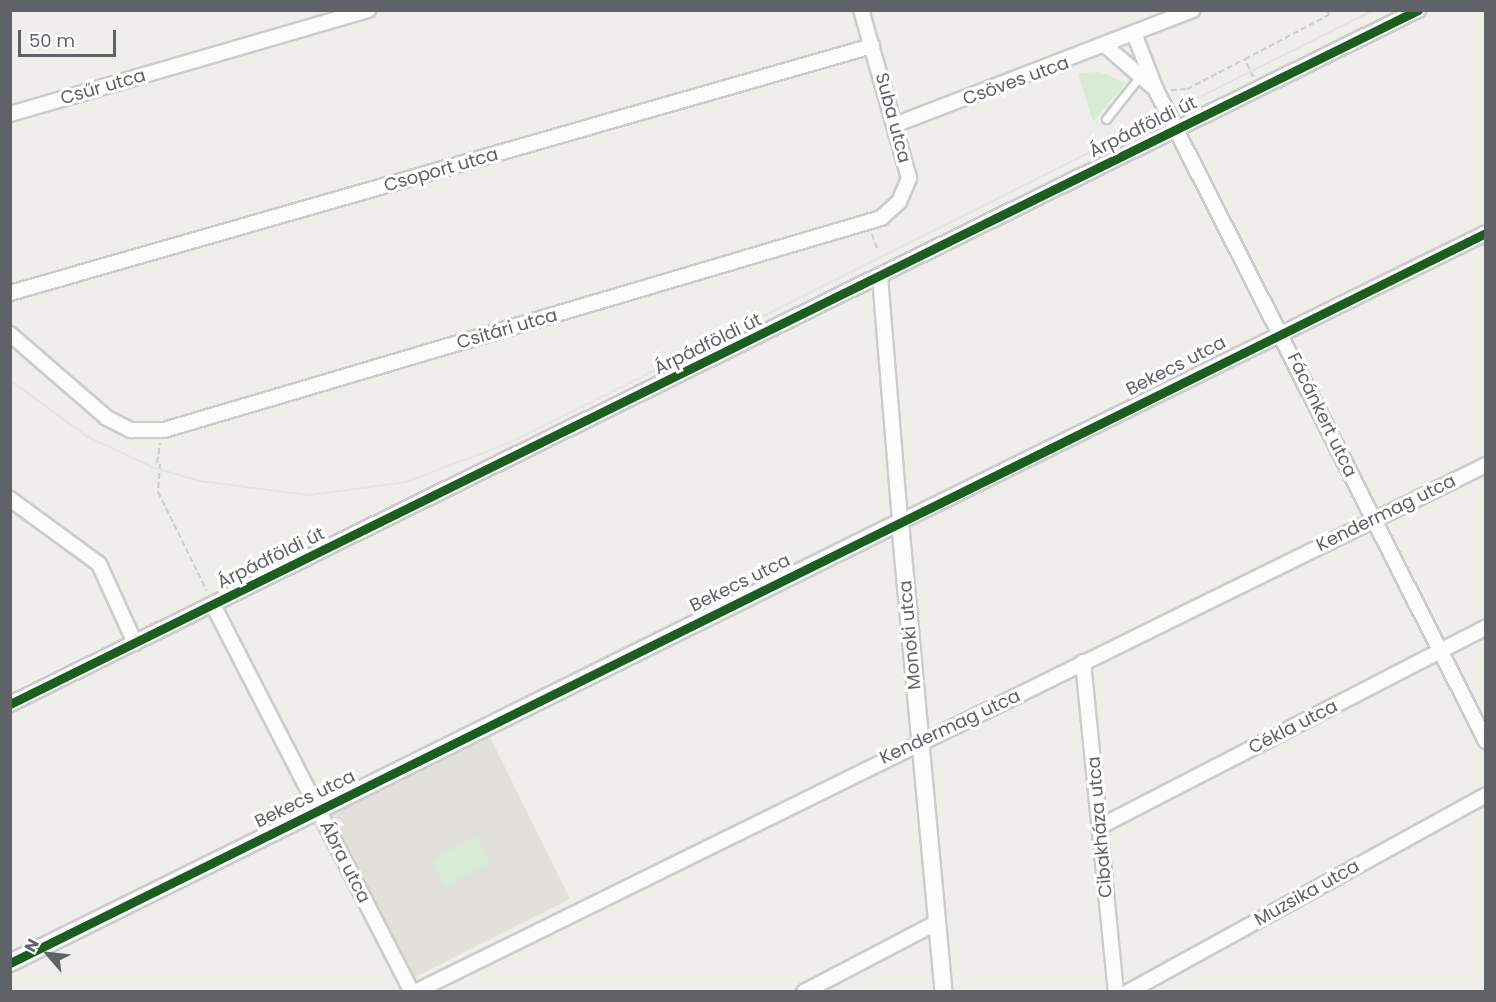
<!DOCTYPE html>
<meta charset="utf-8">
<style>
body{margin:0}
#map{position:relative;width:1496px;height:1002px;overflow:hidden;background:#efeeea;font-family:Poppins,sans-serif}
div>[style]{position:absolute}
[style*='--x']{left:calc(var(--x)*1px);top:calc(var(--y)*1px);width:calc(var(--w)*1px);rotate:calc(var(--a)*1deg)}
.education>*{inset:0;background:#e2e0da}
.green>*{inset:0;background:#d8ebd6}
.path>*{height:2px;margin-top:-1px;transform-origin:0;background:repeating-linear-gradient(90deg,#cacfcc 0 6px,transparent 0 9px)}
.roads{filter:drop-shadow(2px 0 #cbcccc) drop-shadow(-2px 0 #cbcccc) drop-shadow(0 2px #cbcccc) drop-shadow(0 -2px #cbcccc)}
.service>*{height:7px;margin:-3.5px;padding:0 3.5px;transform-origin:3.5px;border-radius:3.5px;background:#fdfcfc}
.minor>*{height:14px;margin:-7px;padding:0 7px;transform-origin:7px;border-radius:7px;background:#fdfcfc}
.tertiary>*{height:16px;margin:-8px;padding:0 8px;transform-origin:8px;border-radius:8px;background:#fdfcfc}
.tram>*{height:1.5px;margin:-0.75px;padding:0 0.75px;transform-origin:0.75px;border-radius:0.75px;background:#e4e4e4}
.cycleway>*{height:9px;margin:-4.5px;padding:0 4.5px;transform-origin:4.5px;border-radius:4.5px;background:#1b5e20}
span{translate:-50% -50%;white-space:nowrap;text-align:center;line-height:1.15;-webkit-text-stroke:6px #fff;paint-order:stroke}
.street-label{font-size:18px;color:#5f6368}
.frame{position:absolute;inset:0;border:12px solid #5f6368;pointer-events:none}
.north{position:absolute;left:18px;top:924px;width:60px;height:60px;-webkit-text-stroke:4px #fff;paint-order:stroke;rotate:298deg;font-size:16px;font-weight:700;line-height:24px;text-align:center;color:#5f6368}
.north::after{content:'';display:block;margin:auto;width:21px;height:27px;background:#5f6368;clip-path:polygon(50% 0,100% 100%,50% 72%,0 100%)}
.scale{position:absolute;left:18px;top:30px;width:98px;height:27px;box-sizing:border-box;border:3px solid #5f6368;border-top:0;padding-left:8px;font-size:18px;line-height:21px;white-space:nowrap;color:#5f6368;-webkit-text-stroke:4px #fff;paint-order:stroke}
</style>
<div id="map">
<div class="education">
<div style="clip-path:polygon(487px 731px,570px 899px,411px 979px,328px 810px)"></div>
</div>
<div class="green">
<div style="clip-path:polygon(1100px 72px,1126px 83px,1093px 122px,1078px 73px)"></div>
<div style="clip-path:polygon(477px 836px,490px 863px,445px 886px,432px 860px)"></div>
</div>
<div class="path">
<div style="--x:1253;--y:77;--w:20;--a:-114"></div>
<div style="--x:1245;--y:59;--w:95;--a:-27.6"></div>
<div style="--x:1329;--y:15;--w:5;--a:-112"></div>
<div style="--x:1171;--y:90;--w:16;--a:-4"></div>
<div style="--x:1187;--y:89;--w:65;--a:-27.3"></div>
<div style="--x:872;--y:234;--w:18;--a:71"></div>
<div style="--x:157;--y:463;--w:20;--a:-81"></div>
<div style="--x:160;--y:464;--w:28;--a:94"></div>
<div style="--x:158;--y:492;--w:110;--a:63.7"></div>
</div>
<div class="roads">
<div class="service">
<div style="--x:1106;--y:119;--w:56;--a:-51.5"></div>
</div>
<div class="minor">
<div style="--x:1135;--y:36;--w:58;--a:68.7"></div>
<div style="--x:1156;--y:90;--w:730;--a:63.12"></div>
<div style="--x:1107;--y:47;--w:61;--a:41"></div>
<div style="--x:10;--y:114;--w:373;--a:-16.2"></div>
<div style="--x:897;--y:124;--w:317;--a:-21.1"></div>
<div style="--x:880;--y:277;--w:246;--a:85.3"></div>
<div style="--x:900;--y:522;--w:653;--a:-26.25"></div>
<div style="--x:10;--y:293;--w:897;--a:-15.99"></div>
<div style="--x:10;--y:334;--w:128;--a:40.9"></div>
<div style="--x:107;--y:418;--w:27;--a:27"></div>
<div style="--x:131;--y:430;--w:33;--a:0"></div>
<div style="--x:164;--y:430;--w:748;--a:-16.47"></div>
<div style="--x:881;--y:218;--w:24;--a:-42"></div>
<div style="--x:899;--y:202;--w:26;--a:-67"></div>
<div style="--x:909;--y:178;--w:175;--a:-105.9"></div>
<div style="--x:10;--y:499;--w:110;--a:36.1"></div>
<div style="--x:99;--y:564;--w:87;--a:65.5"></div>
<div style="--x:213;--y:605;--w:435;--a:62.8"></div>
<div style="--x:1083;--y:662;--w:332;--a:84.3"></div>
<div style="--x:10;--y:704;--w:1570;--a:-26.24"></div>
<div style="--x:1101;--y:826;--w:433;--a:-27.3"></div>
<div style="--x:415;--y:992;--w:1194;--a:-26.2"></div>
<div style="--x:804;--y:992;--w:151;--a:-27.6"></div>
<div style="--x:1128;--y:992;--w:409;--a:-28.8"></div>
</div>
<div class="tertiary">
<div style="--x:10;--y:963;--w:993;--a:-26.36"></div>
<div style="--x:900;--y:522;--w:472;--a:84.7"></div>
</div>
</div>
<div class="tram">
<div style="--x:10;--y:380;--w:95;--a:36"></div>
<div style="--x:87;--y:436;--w:72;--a:25.5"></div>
<div style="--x:152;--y:467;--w:50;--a:16.3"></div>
<div style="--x:200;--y:481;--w:111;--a:7.3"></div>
<div style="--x:310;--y:495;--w:97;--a:-7.7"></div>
<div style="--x:406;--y:482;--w:113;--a:-20.7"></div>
<div style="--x:512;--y:442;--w:964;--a:-26.62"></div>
</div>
<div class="cycleway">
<div style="--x:10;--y:704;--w:1570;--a:-26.24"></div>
<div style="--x:10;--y:963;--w:1647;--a:-26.32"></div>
</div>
<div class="street-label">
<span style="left:1016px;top:81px;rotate:-20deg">Csöves utca</span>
<span style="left:103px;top:87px;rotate:-16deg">Csűr utca</span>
<span style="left:893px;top:118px;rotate:75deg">Suba utca</span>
<span style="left:1143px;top:127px;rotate:-26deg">Árpádföldi út</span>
<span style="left:441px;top:170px;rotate:-16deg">Csoport utca</span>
<span style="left:507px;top:329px;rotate:-16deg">Csitári utca</span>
<span style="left:708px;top:344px;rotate:-26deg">Árpádföldi út</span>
<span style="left:1176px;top:366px;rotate:-27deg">Bekecs utca</span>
<span style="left:1322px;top:415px;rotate:64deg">Fácánkert utca</span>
<span style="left:1386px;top:513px;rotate:-26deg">Kendermag utca</span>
<span style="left:271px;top:558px;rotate:-26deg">Árpádföldi út</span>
<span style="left:740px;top:583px;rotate:-26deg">Bekecs utca</span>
<span style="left:910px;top:635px;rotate:-95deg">Monoki utca</span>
<span style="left:950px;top:727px;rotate:-25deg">Kendermag utca</span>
<span style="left:1293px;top:727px;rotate:-27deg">Cékla utca</span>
<span style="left:305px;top:799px;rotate:-26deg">Bekecs utca</span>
<span style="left:1100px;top:827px;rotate:-95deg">Cibakháza utca</span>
<span style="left:345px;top:862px;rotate:63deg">Ábra utca</span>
<span style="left:1307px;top:893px;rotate:-29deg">Muzsika utca</span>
</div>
<div class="frame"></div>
<div class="north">N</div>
<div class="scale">50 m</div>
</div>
